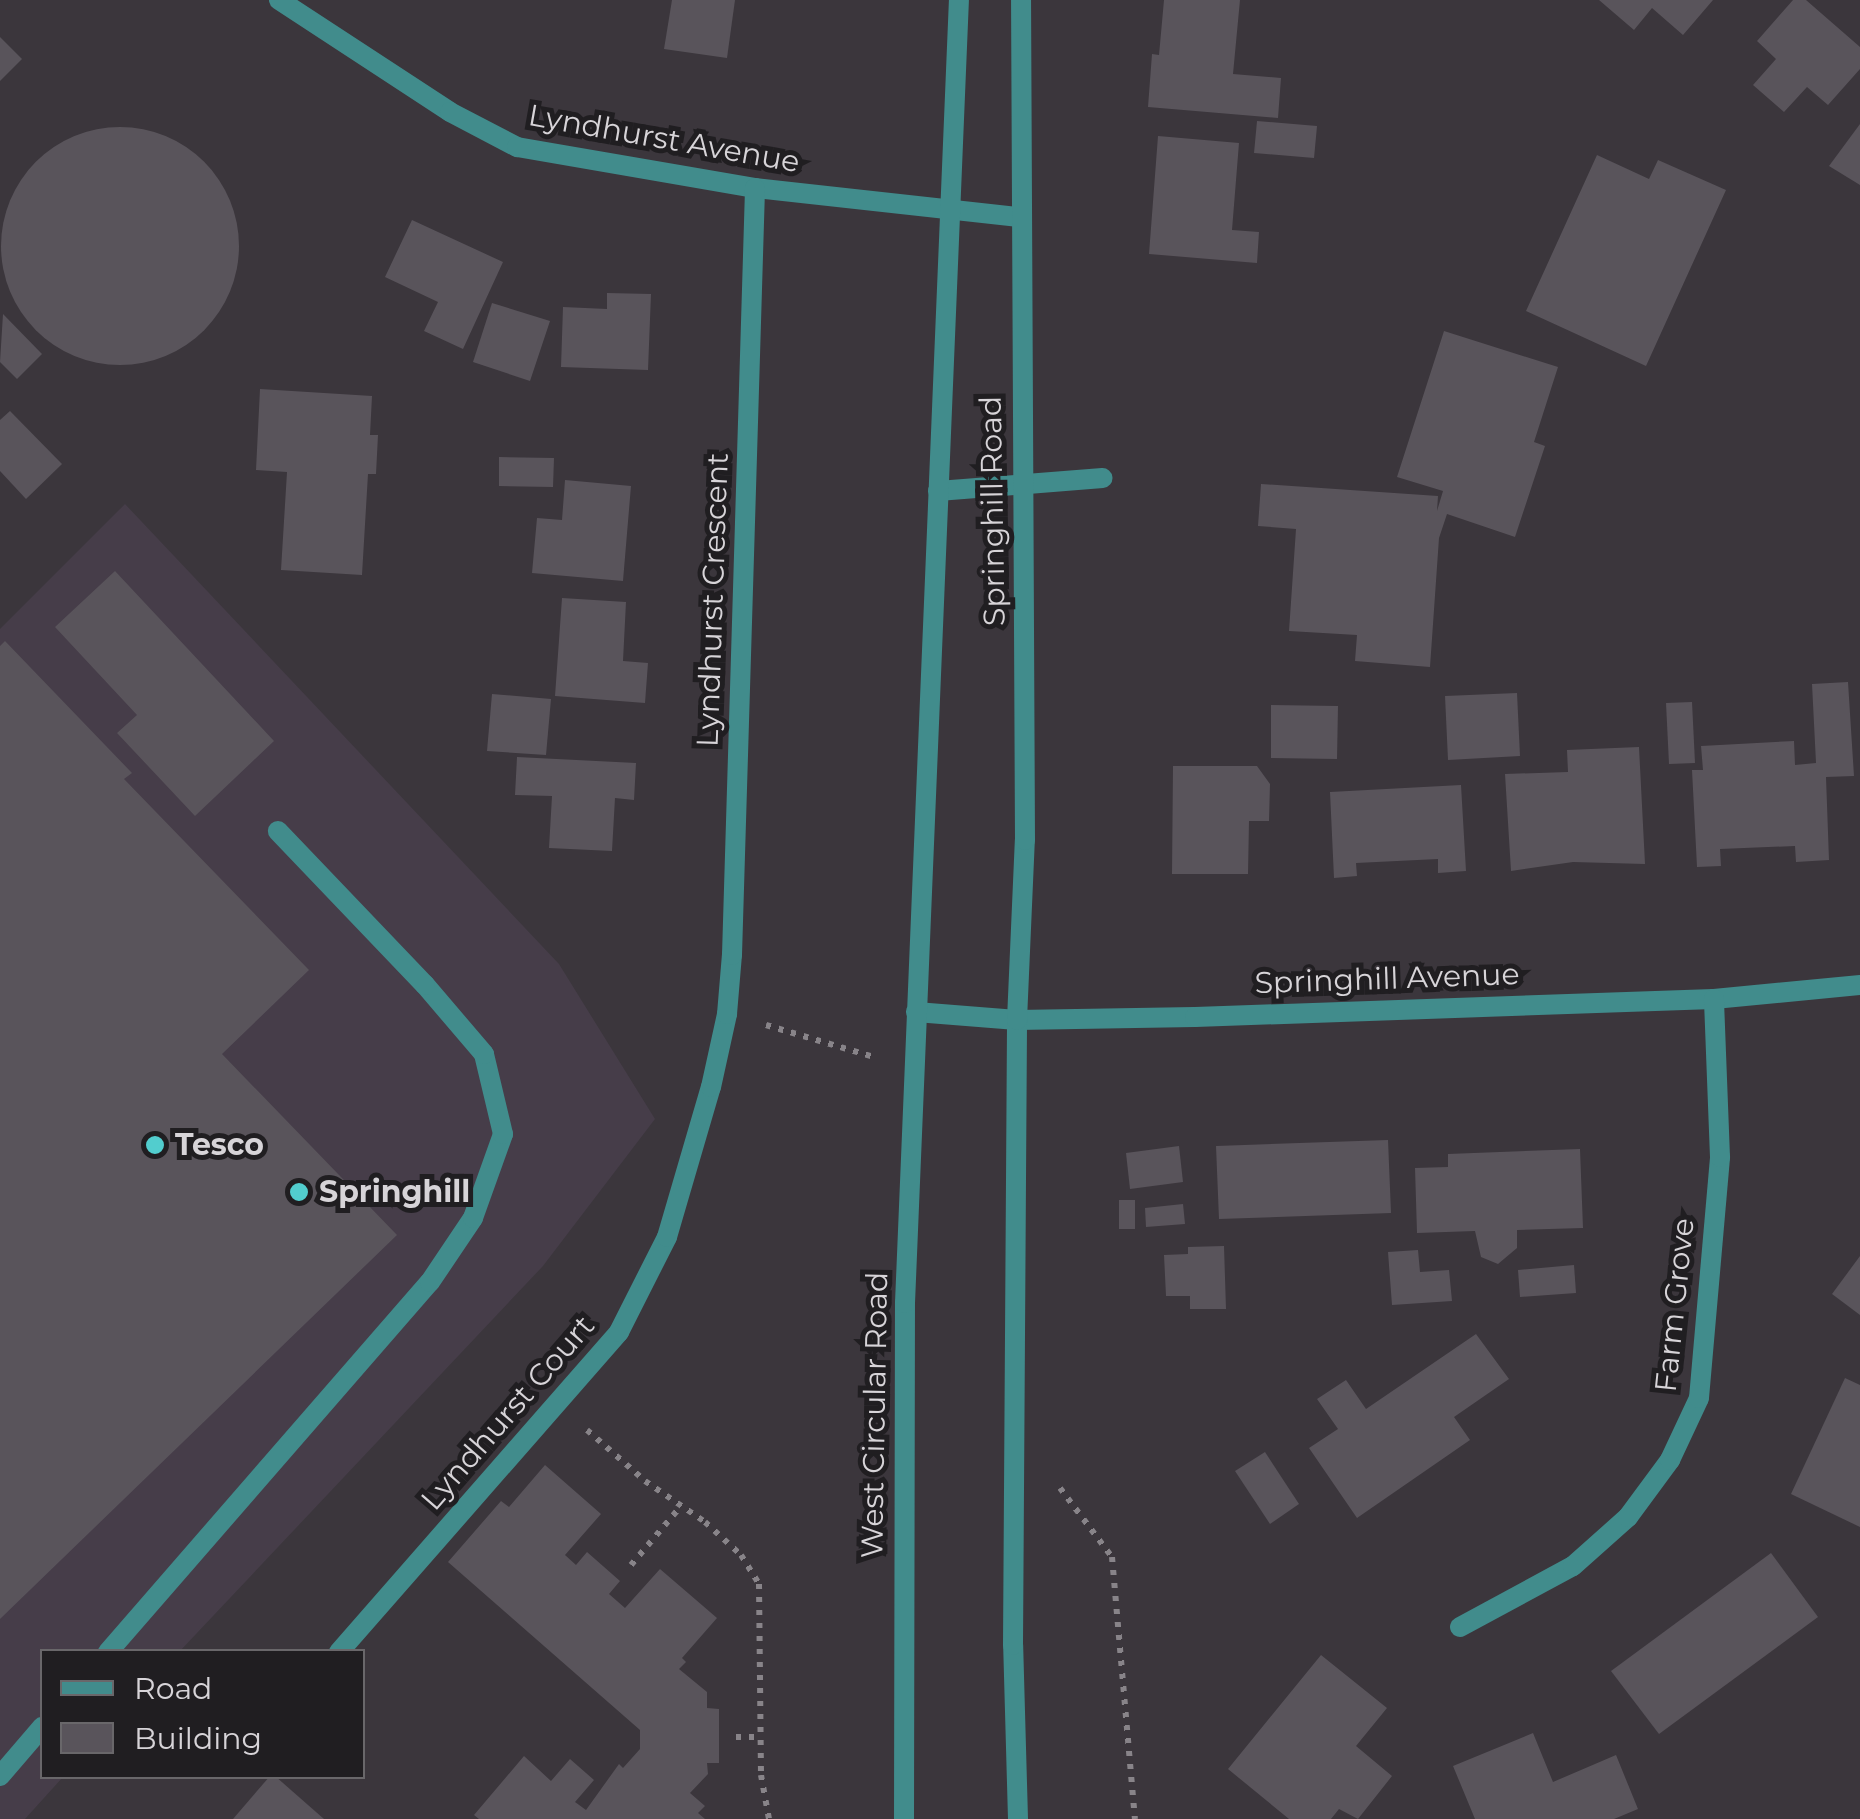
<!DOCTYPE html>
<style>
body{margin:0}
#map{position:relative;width:1860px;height:1819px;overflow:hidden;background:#3b363c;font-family:Montserrat,sans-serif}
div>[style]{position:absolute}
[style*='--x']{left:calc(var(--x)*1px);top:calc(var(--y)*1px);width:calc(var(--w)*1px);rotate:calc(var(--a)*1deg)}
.built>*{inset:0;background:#463d49}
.building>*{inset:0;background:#59545b}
.round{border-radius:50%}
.path>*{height:6px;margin-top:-3px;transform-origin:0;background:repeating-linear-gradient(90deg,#888489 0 5px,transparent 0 13px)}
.service>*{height:20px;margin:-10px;padding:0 10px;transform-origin:10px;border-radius:10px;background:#418c8c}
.minor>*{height:20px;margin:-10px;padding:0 10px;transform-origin:10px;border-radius:10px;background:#418c8c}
.tertiary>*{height:20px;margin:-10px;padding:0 10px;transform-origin:10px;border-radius:10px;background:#418c8c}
.dots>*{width:28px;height:28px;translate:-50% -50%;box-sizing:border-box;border:5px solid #201e21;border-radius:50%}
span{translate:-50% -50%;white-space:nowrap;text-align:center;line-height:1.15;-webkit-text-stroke:10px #201e21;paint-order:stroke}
.street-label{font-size:30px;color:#d7d4d8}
.poi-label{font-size:30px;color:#d7d4d8;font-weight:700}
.left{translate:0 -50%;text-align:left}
.legend{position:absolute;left:40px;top:1649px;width:325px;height:130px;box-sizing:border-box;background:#201e21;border:2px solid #69676a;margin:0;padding:12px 18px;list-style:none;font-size:30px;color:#d7d4d8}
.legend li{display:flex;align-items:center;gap:20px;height:50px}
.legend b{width:50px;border:2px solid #69676a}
</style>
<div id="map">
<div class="built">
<div style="clip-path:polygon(125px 504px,559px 964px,655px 1119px,543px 1266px,180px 1651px,42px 1652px,42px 1776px,63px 1777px,25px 1819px,0 1819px,0 629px)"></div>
</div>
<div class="building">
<div style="clip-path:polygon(672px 0,735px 0,727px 58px,664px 49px)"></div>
<div style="clip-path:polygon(1164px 0,1240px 0,1233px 74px,1281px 78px,1278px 118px,1148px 107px,1152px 54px,1159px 55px)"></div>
<div style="clip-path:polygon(1599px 0,1713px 0,1683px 35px,1652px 8px,1634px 30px)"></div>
<div style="clip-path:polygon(1793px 0,1806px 0,1860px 47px,1860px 69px,1828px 105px,1807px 87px,1784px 112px,1753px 85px,1776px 59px,1757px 41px)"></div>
<div style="clip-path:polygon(0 37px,22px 59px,0 81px)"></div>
<div style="clip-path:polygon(1257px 121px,1317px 126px,1314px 158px,1254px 153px)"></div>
<div style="clip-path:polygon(1860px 124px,1860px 185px,1829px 166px)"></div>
<div class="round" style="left:1px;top:127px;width:238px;height:238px"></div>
<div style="clip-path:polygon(1158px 136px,1239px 143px,1232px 230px,1259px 232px,1257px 263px,1149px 254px)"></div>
<div style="clip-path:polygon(1597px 155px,1649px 179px,1658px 160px,1726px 190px,1646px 366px,1526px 311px)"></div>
<div style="clip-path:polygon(412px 220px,503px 262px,463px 349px,424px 331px,438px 302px,385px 277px)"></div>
<div style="clip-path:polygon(607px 293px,651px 294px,648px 370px,561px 367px,563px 307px,607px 309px)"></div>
<div style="clip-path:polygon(492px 303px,550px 321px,530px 381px,473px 362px)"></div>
<div style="clip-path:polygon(3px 314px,42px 354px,17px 379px,0 362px)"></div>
<div style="clip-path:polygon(1444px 331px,1558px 367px,1534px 442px,1545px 446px,1515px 537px,1447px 514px,1439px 538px,1430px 667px,1355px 661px,1357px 635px,1289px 631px,1296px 529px,1258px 526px,1261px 484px,1438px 496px,1437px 511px,1443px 491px,1397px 477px)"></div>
<div style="clip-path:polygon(260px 389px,372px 396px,370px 435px,378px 435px,376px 474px,368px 474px,362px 575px,281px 570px,287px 472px,256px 470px)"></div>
<div style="clip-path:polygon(10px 411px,62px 464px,26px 499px,0 471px,0 420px)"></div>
<div style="clip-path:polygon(499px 457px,554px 458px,553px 487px,499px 486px)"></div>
<div style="clip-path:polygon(565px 480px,631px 486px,623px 581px,532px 573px,537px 518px,562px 520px)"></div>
<div style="clip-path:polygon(115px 571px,274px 741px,195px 816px,117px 733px,137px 715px,55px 627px)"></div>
<div style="clip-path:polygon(562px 598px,626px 602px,623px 661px,648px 663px,645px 703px,555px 696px)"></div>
<div style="clip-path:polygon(5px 641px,132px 773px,124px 779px,309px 970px,222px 1054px,397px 1235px,0 1619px,0 646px)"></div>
<div style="clip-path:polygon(1848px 682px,1854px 776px,1826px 777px,1829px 860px,1796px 862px,1795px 846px,1720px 849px,1721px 866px,1697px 867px,1692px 770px,1703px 770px,1701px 746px,1794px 741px,1795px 765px,1816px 763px,1812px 684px)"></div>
<div style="clip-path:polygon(1517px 693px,1520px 756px,1448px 760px,1445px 696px)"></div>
<div style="clip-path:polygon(492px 694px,551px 699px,546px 755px,487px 751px)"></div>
<div style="clip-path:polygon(1692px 702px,1695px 763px,1669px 764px,1666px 703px)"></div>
<div style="clip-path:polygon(1271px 705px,1338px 706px,1337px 759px,1271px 758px)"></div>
<div style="clip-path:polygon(1639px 747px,1645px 864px,1573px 862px,1511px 871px,1505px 774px,1568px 772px,1567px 750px)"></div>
<div style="clip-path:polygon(517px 757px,636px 763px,634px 800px,615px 798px,612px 851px,549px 848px,552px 796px,515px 795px)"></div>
<div style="clip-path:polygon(1173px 766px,1257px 766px,1270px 784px,1269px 821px,1249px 821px,1248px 874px,1172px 874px)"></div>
<div style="clip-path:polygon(1461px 785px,1466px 871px,1438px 873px,1438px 859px,1356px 863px,1357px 876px,1334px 878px,1330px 792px)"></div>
<div style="clip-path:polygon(1388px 1140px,1391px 1213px,1219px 1219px,1216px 1146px)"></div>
<div style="clip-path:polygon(1179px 1146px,1183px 1182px,1130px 1189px,1126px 1153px)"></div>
<div style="clip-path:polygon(1580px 1149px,1583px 1228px,1517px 1230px,1517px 1248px,1498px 1264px,1481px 1257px,1475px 1231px,1417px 1233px,1415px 1168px,1448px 1167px,1448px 1154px)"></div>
<div style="clip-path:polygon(1119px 1200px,1135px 1200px,1135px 1229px,1119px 1229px)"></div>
<div style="clip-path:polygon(1183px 1204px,1185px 1224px,1146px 1227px,1145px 1208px)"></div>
<div style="clip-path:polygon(1224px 1246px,1226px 1309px,1190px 1309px,1190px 1296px,1166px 1296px,1164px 1255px,1188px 1254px,1188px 1247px)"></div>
<div style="clip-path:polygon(1418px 1250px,1420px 1272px,1449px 1270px,1452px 1301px,1392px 1305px,1388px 1252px)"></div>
<div style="clip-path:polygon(1860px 1256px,1860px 1315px,1832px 1294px)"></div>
<div style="clip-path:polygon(1574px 1265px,1576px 1293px,1520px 1297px,1518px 1270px)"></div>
<div style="clip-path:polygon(1476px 1334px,1509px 1379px,1454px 1417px,1470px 1440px,1357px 1518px,1309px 1448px,1338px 1429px,1317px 1399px,1346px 1380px,1366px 1409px)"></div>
<div style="clip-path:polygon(1845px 1378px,1860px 1385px,1860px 1527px,1791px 1494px)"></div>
<div style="clip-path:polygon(1265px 1452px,1299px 1504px,1270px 1524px,1235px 1471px)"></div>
<div style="clip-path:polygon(545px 1465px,601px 1514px,565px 1555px,576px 1565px,587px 1552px,620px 1581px,609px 1594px,625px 1608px,660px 1569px,717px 1618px,682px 1658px,686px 1662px,679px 1669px,707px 1692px,707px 1708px,719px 1709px,719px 1763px,707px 1763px,708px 1774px,690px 1793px,705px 1806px,698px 1813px,705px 1819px,479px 1819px,474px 1815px,524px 1756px,551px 1781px,570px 1759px,594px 1780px,575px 1802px,586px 1810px,619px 1764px,623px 1768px,640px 1749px,640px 1730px,448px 1562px,501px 1501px,509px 1507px)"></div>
<div style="clip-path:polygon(1771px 1553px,1818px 1617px,1659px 1734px,1611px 1671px)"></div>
<div style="clip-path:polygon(1321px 1655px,1387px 1708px,1356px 1746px,1392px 1776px,1358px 1819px,1339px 1809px,1331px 1819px,1289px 1819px,1228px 1769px)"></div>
<div style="clip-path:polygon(1533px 1733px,1553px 1782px,1616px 1755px,1638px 1809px,1614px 1819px,1475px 1819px,1453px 1766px)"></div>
<div style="clip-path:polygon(270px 1776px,275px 1776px,324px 1819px,233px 1819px)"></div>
</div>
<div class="path">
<div style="--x:766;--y:1025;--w:113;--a:16.5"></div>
<div style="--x:587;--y:1430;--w:77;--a:41.3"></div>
<div style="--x:645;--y:1481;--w:73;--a:34.3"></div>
<div style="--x:705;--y:1522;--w:49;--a:42.5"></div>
<div style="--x:741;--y:1555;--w:34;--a:58"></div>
<div style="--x:759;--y:1584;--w:191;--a:89.4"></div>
<div style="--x:761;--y:1775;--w:45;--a:79.7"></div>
<div style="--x:1060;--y:1488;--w:86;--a:53"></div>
<div style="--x:1112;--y:1557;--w:263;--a:85"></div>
<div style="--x:631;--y:1565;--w:77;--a:-49.7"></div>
<div style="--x:736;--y:1737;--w:24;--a:0"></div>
</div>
<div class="service">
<div style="--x:108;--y:1652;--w:490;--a:-49"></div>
<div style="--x:430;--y:1282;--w:77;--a:-56.1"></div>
<div style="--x:473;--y:1218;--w:89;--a:-70.3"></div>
<div style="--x:503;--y:1134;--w:82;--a:-103.4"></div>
<div style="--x:484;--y:1054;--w:91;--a:-130.5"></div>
<div style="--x:425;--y:985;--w:213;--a:-133.7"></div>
<div style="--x:0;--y:1776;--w:65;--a:-49.4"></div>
</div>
<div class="minor">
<div style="--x:279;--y:0;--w:204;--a:33.2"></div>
<div style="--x:450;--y:112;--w:76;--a:27.6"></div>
<div style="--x:517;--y:147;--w:242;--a:9.8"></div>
<div style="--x:755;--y:188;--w:266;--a:6.3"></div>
<div style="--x:938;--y:491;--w:165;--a:-4.5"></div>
<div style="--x:916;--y:1012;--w:101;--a:4.5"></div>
<div style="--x:1017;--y:1020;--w:178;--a:-1"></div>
<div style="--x:1195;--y:1017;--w:519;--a:-1.99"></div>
<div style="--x:1714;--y:999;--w:147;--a:-5.5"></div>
<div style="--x:1460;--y:1627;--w:128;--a:-28.4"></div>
<div style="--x:1573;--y:1566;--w:74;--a:-41.7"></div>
<div style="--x:1628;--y:1517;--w:71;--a:-53.6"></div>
<div style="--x:1670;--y:1460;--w:68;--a:-64.9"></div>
<div style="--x:1699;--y:1398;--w:242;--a:-85"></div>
<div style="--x:1720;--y:1157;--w:158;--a:-92.2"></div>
<div style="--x:339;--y:1652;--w:425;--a:-48.8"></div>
<div style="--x:619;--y:1332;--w:106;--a:-63.2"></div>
<div style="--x:667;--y:1237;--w:156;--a:-73.7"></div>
<div style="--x:711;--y:1087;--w:75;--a:-77.6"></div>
<div style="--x:727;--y:1014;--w:59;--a:-85.2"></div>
<div style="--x:732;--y:955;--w:767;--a:-88.28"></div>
</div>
<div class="tertiary">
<div style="--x:904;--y:1819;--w:516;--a:-89.89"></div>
<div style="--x:905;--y:1303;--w:1304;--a:-87.63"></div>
<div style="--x:1018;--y:1819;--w:174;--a:-91.6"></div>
<div style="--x:1013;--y:1645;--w:625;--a:-89.63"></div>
<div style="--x:1017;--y:1020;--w:180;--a:-87.5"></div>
<div style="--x:1025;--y:840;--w:840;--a:-90.27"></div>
</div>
<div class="dots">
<div style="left:155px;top:1145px;background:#52cdce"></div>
<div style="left:299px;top:1192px;background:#52cdce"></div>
</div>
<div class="street-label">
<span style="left:664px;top:139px;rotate:10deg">Lyndhurst Avenue</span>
<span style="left:993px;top:511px;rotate:-91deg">Springhill Road</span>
<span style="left:713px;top:600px;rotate:-88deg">Lyndhurst Crescent</span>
<span style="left:1387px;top:979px;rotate:-2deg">Springhill Avenue</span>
<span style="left:1675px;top:1305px;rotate:-84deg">Farm Grove</span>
<span style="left:508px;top:1413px;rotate:-49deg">Lyndhurst Court</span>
<span style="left:875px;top:1415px;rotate:-89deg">West Circular Road</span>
</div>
<div class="poi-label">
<span class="left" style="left:175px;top:1145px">Tesco</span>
<span class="left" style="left:319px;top:1192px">Springhill</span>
</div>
<ul class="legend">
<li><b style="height:12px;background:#418c8c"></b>Road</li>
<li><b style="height:28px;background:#59545b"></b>Building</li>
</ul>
</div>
